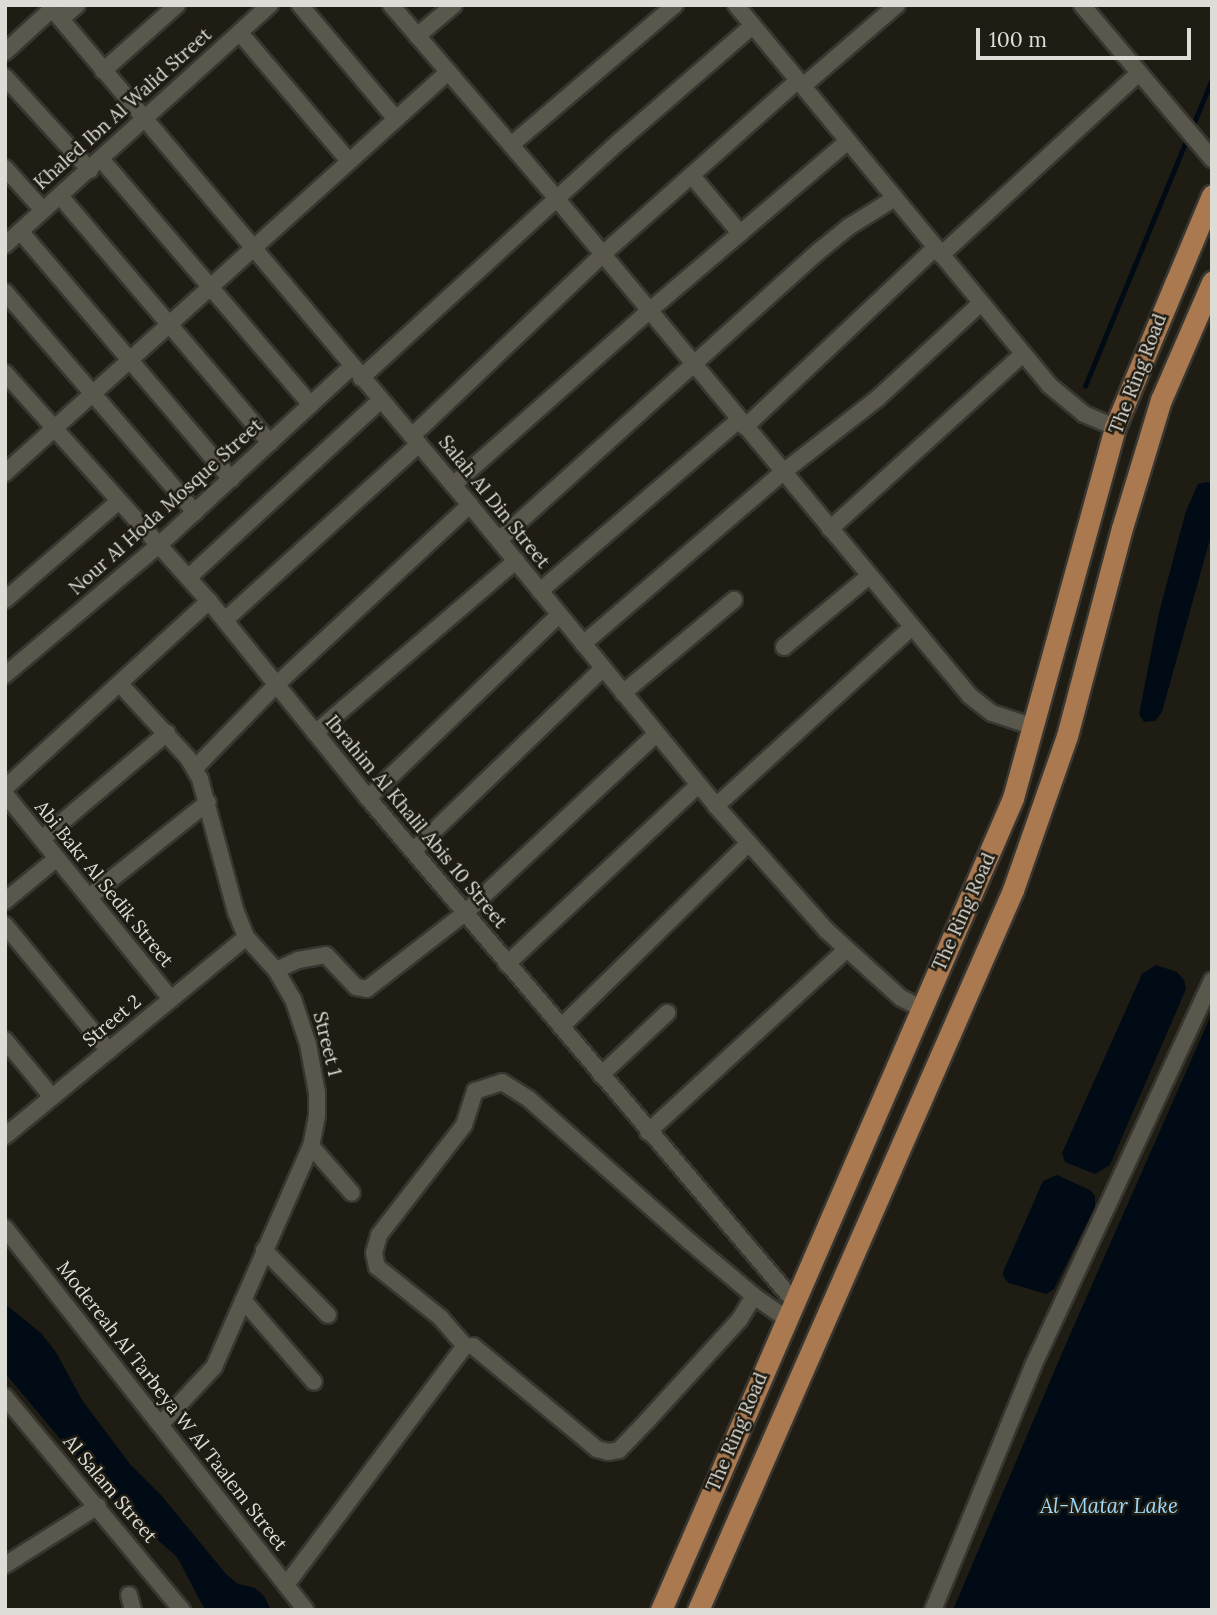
<!DOCTYPE html>
<style>
body{margin:0}
#map{position:relative;width:1217px;height:1615px;overflow:hidden;background:#1f1c13;font-family:Lora,serif}
div>[style]{position:absolute}
[style*='--x']{left:calc(var(--x)*1px);top:calc(var(--y)*1px);width:calc(var(--w)*1px);rotate:calc(var(--a)*1deg)}
.water>*{inset:0;background:#000b16}
.stream>*{height:4.5px;margin:-2.25px;padding:0 2.25px;transform-origin:2.25px;border-radius:2.25px;background:#000b16}
.roads{filter:drop-shadow(2px 0 #383631) drop-shadow(-2px 0 #383631) drop-shadow(0 2px #383631) drop-shadow(0 -2px #383631)}
.minor>*{height:16px;margin:-8px;padding:0 8px;transform-origin:8px;border-radius:8px;background:#5a574c}
.major>*{height:21px;margin:-10.5px;padding:0 10.5px;transform-origin:10.5px;border-radius:10.5px;background:#aa7950}
span{translate:-50% -50%;white-space:nowrap;text-align:center;line-height:1.15;-webkit-text-stroke:5px #1f1c13;paint-order:stroke}
.street-label{font-size:19px;color:#dedcd6}
.water-label{font-size:21px;color:#9ed8fa;font-style:italic}
.frame{position:absolute;inset:0;border:7px solid #dedcd6;pointer-events:none}
.scale{position:absolute;left:976px;top:28px;width:215px;height:32px;box-sizing:border-box;border:4px solid #dedcd6;border-top:0;padding-left:9px;font-size:21px;line-height:24px;white-space:nowrap;color:#dedcd6;-webkit-text-stroke:5px #1f1c13;paint-order:stroke}
</style>
<div id="map">
<div class="water">
<div style="clip-path:polygon(1206px 482px,1212px 483px,1212px 532px,1162px 712px,1155px 721px,1144px 722px,1139px 714px,1159px 613px,1186px 511px,1198px 484px)"></div>
<div style="clip-path:polygon(1156px 965px,1177px 972px,1184px 980px,1186px 989px,1110px 1165px,1095px 1174px,1065px 1162px,1062px 1153px,1142px 974px)"></div>
<div style="clip-path:polygon(1212px 1013px,1212px 1610px,953px 1610px,1065px 1346px)"></div>
<div style="clip-path:polygon(1057px 1175px,1090px 1190px,1095px 1196px,1095px 1207px,1054px 1289px,1046px 1294px,1009px 1283px,1004px 1278px,1003px 1272px,1043px 1181px)"></div>
<div style="clip-path:polygon(5px 1304px,41px 1333px,56px 1352px,82px 1400px,130px 1464px,161px 1495px,226px 1574px,238px 1584px,255px 1588px,264px 1596px,271px 1610px,207px 1610px,203px 1606px,177px 1557px,108px 1496px,5px 1373px)"></div>
</div>
<div class="stream">
<div style="--x:1191;--y:130;--w:55;--a:-67.6"></div>
<div style="--x:1085;--y:386;--w:268;--a:-67.6"></div>
</div>
<div class="roads">
<div class="minor">
<div style="--x:49;--y:5;--w:654;--a:49.9"></div>
<div style="--x:470;--y:505;--w:389;--a:50.7"></div>
<div style="--x:716;--y:806;--w:166;--a:48.4"></div>
<div style="--x:826;--y:930;--w:101;--a:42.2"></div>
<div style="--x:901;--y:998;--w:22;--a:27"></div>
<div style="--x:300;--y:5;--w:149;--a:49.9"></div>
<div style="--x:391;--y:5;--w:255;--a:49.4"></div>
<div style="--x:557;--y:199;--w:646;--a:50.27"></div>
<div style="--x:970;--y:696;--w:28;--a:38"></div>
<div style="--x:992;--y:713;--w:44;--a:18.4"></div>
<div style="--x:736;--y:5;--w:492;--a:50.5"></div>
<div style="--x:1049;--y:385;--w:45;--a:39.6"></div>
<div style="--x:1084;--y:414;--w:34;--a:23"></div>
<div style="--x:1082;--y:5;--w:202;--a:49.8"></div>
<div style="--x:61;--y:19;--w:21;--a:-41"></div>
<div style="--x:240;--y:33;--w:168;--a:49.6"></div>
<div style="--x:417;--y:36;--w:48;--a:-40"></div>
<div style="--x:5;--y:52;--w:64;--a:-42.5"></div>
<div style="--x:103;--y:71;--w:99;--a:-41.7"></div>
<div style="--x:5;--y:77;--w:126;--a:47.6"></div>
<div style="--x:803;--y:86;--w:124;--a:-40.8"></div>
<div style="--x:511;--y:145;--w:216;--a:-40.5"></div>
<div style="--x:101;--y:159;--w:323;--a:49.5"></div>
<div style="--x:5;--y:168;--w:57;--a:47.9"></div>
<div style="--x:692;--y:176;--w:75;--a:49.9"></div>
<div style="--x:60;--y:196;--w:324;--a:49.6"></div>
<div style="--x:20;--y:231;--w:326;--a:49.6"></div>
<div style="--x:5;--y:245;--w:358;--a:-42.2"></div>
<div style="--x:941;--y:255;--w:269;--a:-42.6"></div>
<div style="--x:5;--y:292;--w:291;--a:49.2"></div>
<div style="--x:5;--y:373;--w:306;--a:48.2"></div>
<div style="--x:209;--y:601;--w:253;--a:51.1"></div>
<div style="--x:368;--y:798;--w:658;--a:49.75"></div>
<div style="--x:361;--y:378;--w:352;--a:-42.5"></div>
<div style="--x:621;--y:140;--w:174;--a:-41"></div>
<div style="--x:745;--y:427;--w:262;--a:-43.3"></div>
<div style="--x:412;--y:436;--w:264;--a:-43.6"></div>
<div style="--x:603;--y:254;--w:261;--a:-41.7"></div>
<div style="--x:5;--y:473;--w:598;--a:-42.15"></div>
<div style="--x:453;--y:485;--w:262;--a:-41.6"></div>
<div style="--x:649;--y:311;--w:262;--a:-40.5"></div>
<div style="--x:830;--y:529;--w:261;--a:-42.2"></div>
<div style="--x:499;--y:540;--w:431;--a:-42.1"></div>
<div style="--x:819;--y:251;--w:40;--a:-39"></div>
<div style="--x:850;--y:226;--w:53;--a:-31.9"></div>
<div style="--x:189;--y:577;--w:261;--a:-42.7"></div>
<div style="--x:540;--y:591;--w:262;--a:-40.7"></div>
<div style="--x:5;--y:600;--w:151;--a:-41"></div>
<div style="--x:225;--y:620;--w:262;--a:-42.2"></div>
<div style="--x:583;--y:644;--w:262;--a:-40.7"></div>
<div style="--x:782;--y:473;--w:122;--a:-38"></div>
<div style="--x:878;--y:398;--w:140;--a:-42.7"></div>
<div style="--x:784;--y:647;--w:111;--a:-39.9"></div>
<div style="--x:5;--y:675;--w:202;--a:-40.2"></div>
<div style="--x:159;--y:545;--w:262;--a:-42.8"></div>
<div style="--x:120;--y:684;--w:100;--a:47.4"></div>
<div style="--x:188;--y:758;--w:24;--a:60"></div>
<div style="--x:200;--y:779;--w:138;--a:74.9"></div>
<div style="--x:236;--y:912;--w:27;--a:68"></div>
<div style="--x:246;--y:937;--w:45;--a:47.7"></div>
<div style="--x:276;--y:970;--w:34;--a:60"></div>
<div style="--x:293;--y:999;--w:47;--a:71.6"></div>
<div style="--x:308;--y:1044;--w:50;--a:79.6"></div>
<div style="--x:317;--y:1093;--w:23;--a:90"></div>
<div style="--x:317;--y:1116;--w:31;--a:101"></div>
<div style="--x:311;--y:1146;--w:241;--a:113.7"></div>
<div style="--x:214;--y:1367;--w:79;--a:133"></div>
<div style="--x:623;--y:693;--w:145;--a:-40"></div>
<div style="--x:315;--y:733;--w:265;--a:-40.6"></div>
<div style="--x:195;--y:768;--w:116;--a:-45.7"></div>
<div style="--x:276;--y:685;--w:265;--a:-42.9"></div>
<div style="--x:5;--y:788;--w:277;--a:-42.5"></div>
<div style="--x:5;--y:794;--w:264;--a:51"></div>
<div style="--x:368;--y:798;--w:265;--a:-43.8"></div>
<div style="--x:716;--y:806;--w:265;--a:-42.4"></div>
<div style="--x:42;--y:839;--w:164;--a:-40.3"></div>
<div style="--x:413;--y:851;--w:264;--a:-43.9"></div>
<div style="--x:89;--y:897;--w:152;--a:-38.6"></div>
<div style="--x:5;--y:901;--w:67;--a:-39.6"></div>
<div style="--x:5;--y:925;--w:163;--a:50.5"></div>
<div style="--x:507;--y:964;--w:262;--a:-43.1"></div>
<div style="--x:276;--y:970;--w:24;--a:-24"></div>
<div style="--x:298;--y:960;--w:28;--a:-10"></div>
<div style="--x:326;--y:955;--w:44;--a:46.8"></div>
<div style="--x:356;--y:987;--w:11;--a:10"></div>
<div style="--x:367;--y:989;--w:124;--a:-37.8"></div>
<div style="--x:465;--y:913;--w:262;--a:-43.1"></div>
<div style="--x:561;--y:1027;--w:263;--a:-44.4"></div>
<div style="--x:5;--y:1040;--w:74;--a:50.5"></div>
<div style="--x:601;--y:1075;--w:91;--a:-43.2"></div>
<div style="--x:648;--y:1132;--w:270;--a:-42.6"></div>
<div style="--x:5;--y:1136;--w:313;--a:-39.5"></div>
<div style="--x:311;--y:1146;--w:62;--a:48.9"></div>
<div style="--x:5;--y:1228;--w:486;--a:51.8"></div>
<div style="--x:264;--y:1250;--w:91;--a:45.4"></div>
<div style="--x:243;--y:1300;--w:108;--a:49.1"></div>
<div style="--x:465;--y:1346;--w:37;--a:-131"></div>
<div style="--x:441;--y:1318;--w:82;--a:-141.4"></div>
<div style="--x:377;--y:1267;--w:14;--a:-102"></div>
<div style="--x:374;--y:1253;--w:19;--a:-74"></div>
<div style="--x:379;--y:1235;--w:139;--a:-52.3"></div>
<div style="--x:464;--y:1125;--w:36;--a:-72"></div>
<div style="--x:475;--y:1091;--w:28;--a:-18"></div>
<div style="--x:502;--y:1082;--w:32;--a:32"></div>
<div style="--x:529;--y:1099;--w:214;--a:41.6"></div>
<div style="--x:689;--y:1241;--w:85;--a:40.2"></div>
<div style="--x:754;--y:1296;--w:39;--a:35"></div>
<div style="--x:5;--y:1397;--w:277;--a:50.3"></div>
<div style="--x:5;--y:1565;--w:110;--a:-32.4"></div>
<div style="--x:286;--y:1585;--w:299;--a:-53.2"></div>
<div style="--x:465;--y:1346;--w:8;--a:0"></div>
<div style="--x:473;--y:1346;--w:161;--a:39.7"></div>
<div style="--x:597;--y:1449;--w:11;--a:15"></div>
<div style="--x:608;--y:1452;--w:11;--a:-10"></div>
<div style="--x:619;--y:1450;--w:39;--a:-46"></div>
<div style="--x:646;--y:1422;--w:139;--a:-47.6"></div>
<div style="--x:740;--y:1319;--w:27;--a:-59"></div>
<div style="--x:129;--y:1595;--w:16;--a:75"></div>
<div style="--x:933;--y:1610;--w:264;--a:-67.7"></div>
<div style="--x:1033;--y:1366;--w:425;--a:-65.1"></div>
</div>
<div class="major">
<div style="--x:661;--y:1610;--w:885;--a:-66.56"></div>
<div style="--x:1013;--y:798;--w:385;--a:-74.6"></div>
<div style="--x:1115;--y:427;--w:251;--a:-67.3"></div>
<div style="--x:698;--y:1610;--w:786;--a:-66.37"></div>
<div style="--x:1013;--y:890;--w:163;--a:-70.7"></div>
<div style="--x:1067;--y:736;--w:215;--a:-75.2"></div>
<div style="--x:1122;--y:528;--w:134;--a:-73.1"></div>
<div style="--x:1161;--y:400;--w:129;--a:-66.6"></div>
</div>
</div>
<div class="street-label">
<span style="left:123px;top:109px;rotate:-42deg">Khaled Ibn Al Walid Street</span>
<span style="left:1138px;top:374px;rotate:-69deg">The Ring Road</span>
<span style="left:494px;top:502px;rotate:51deg">Salah Al Din Street</span>
<span style="left:166px;top:507px;rotate:-42deg">Nour Al Hoda Mosque Street</span>
<span style="left:416px;top:822px;rotate:50deg">Ibrahim Al Khalil Abis 10 Street</span>
<span style="left:104px;top:884px;rotate:51deg">Abi Bakr Al Sedik Street</span>
<span style="left:964px;top:912px;rotate:-66deg">The Ring Road</span>
<span style="left:112px;top:1021px;rotate:-40deg">Street 2</span>
<span style="left:327px;top:1044px;rotate:76deg">Street 1</span>
<span style="left:172px;top:1406px;rotate:52deg">Modereah Al Tarbeya W Al Taalem Street</span>
<span style="left:737px;top:1432px;rotate:-67deg">The Ring Road</span>
<span style="left:110px;top:1489px;rotate:50deg">Al Salam Street</span>
</div>
<div class="water-label">
<span style="left:1109px;top:1506px">Al-Matar Lake</span>
</div>
<div class="frame"></div>
<div class="scale">100 m</div>
</div>
